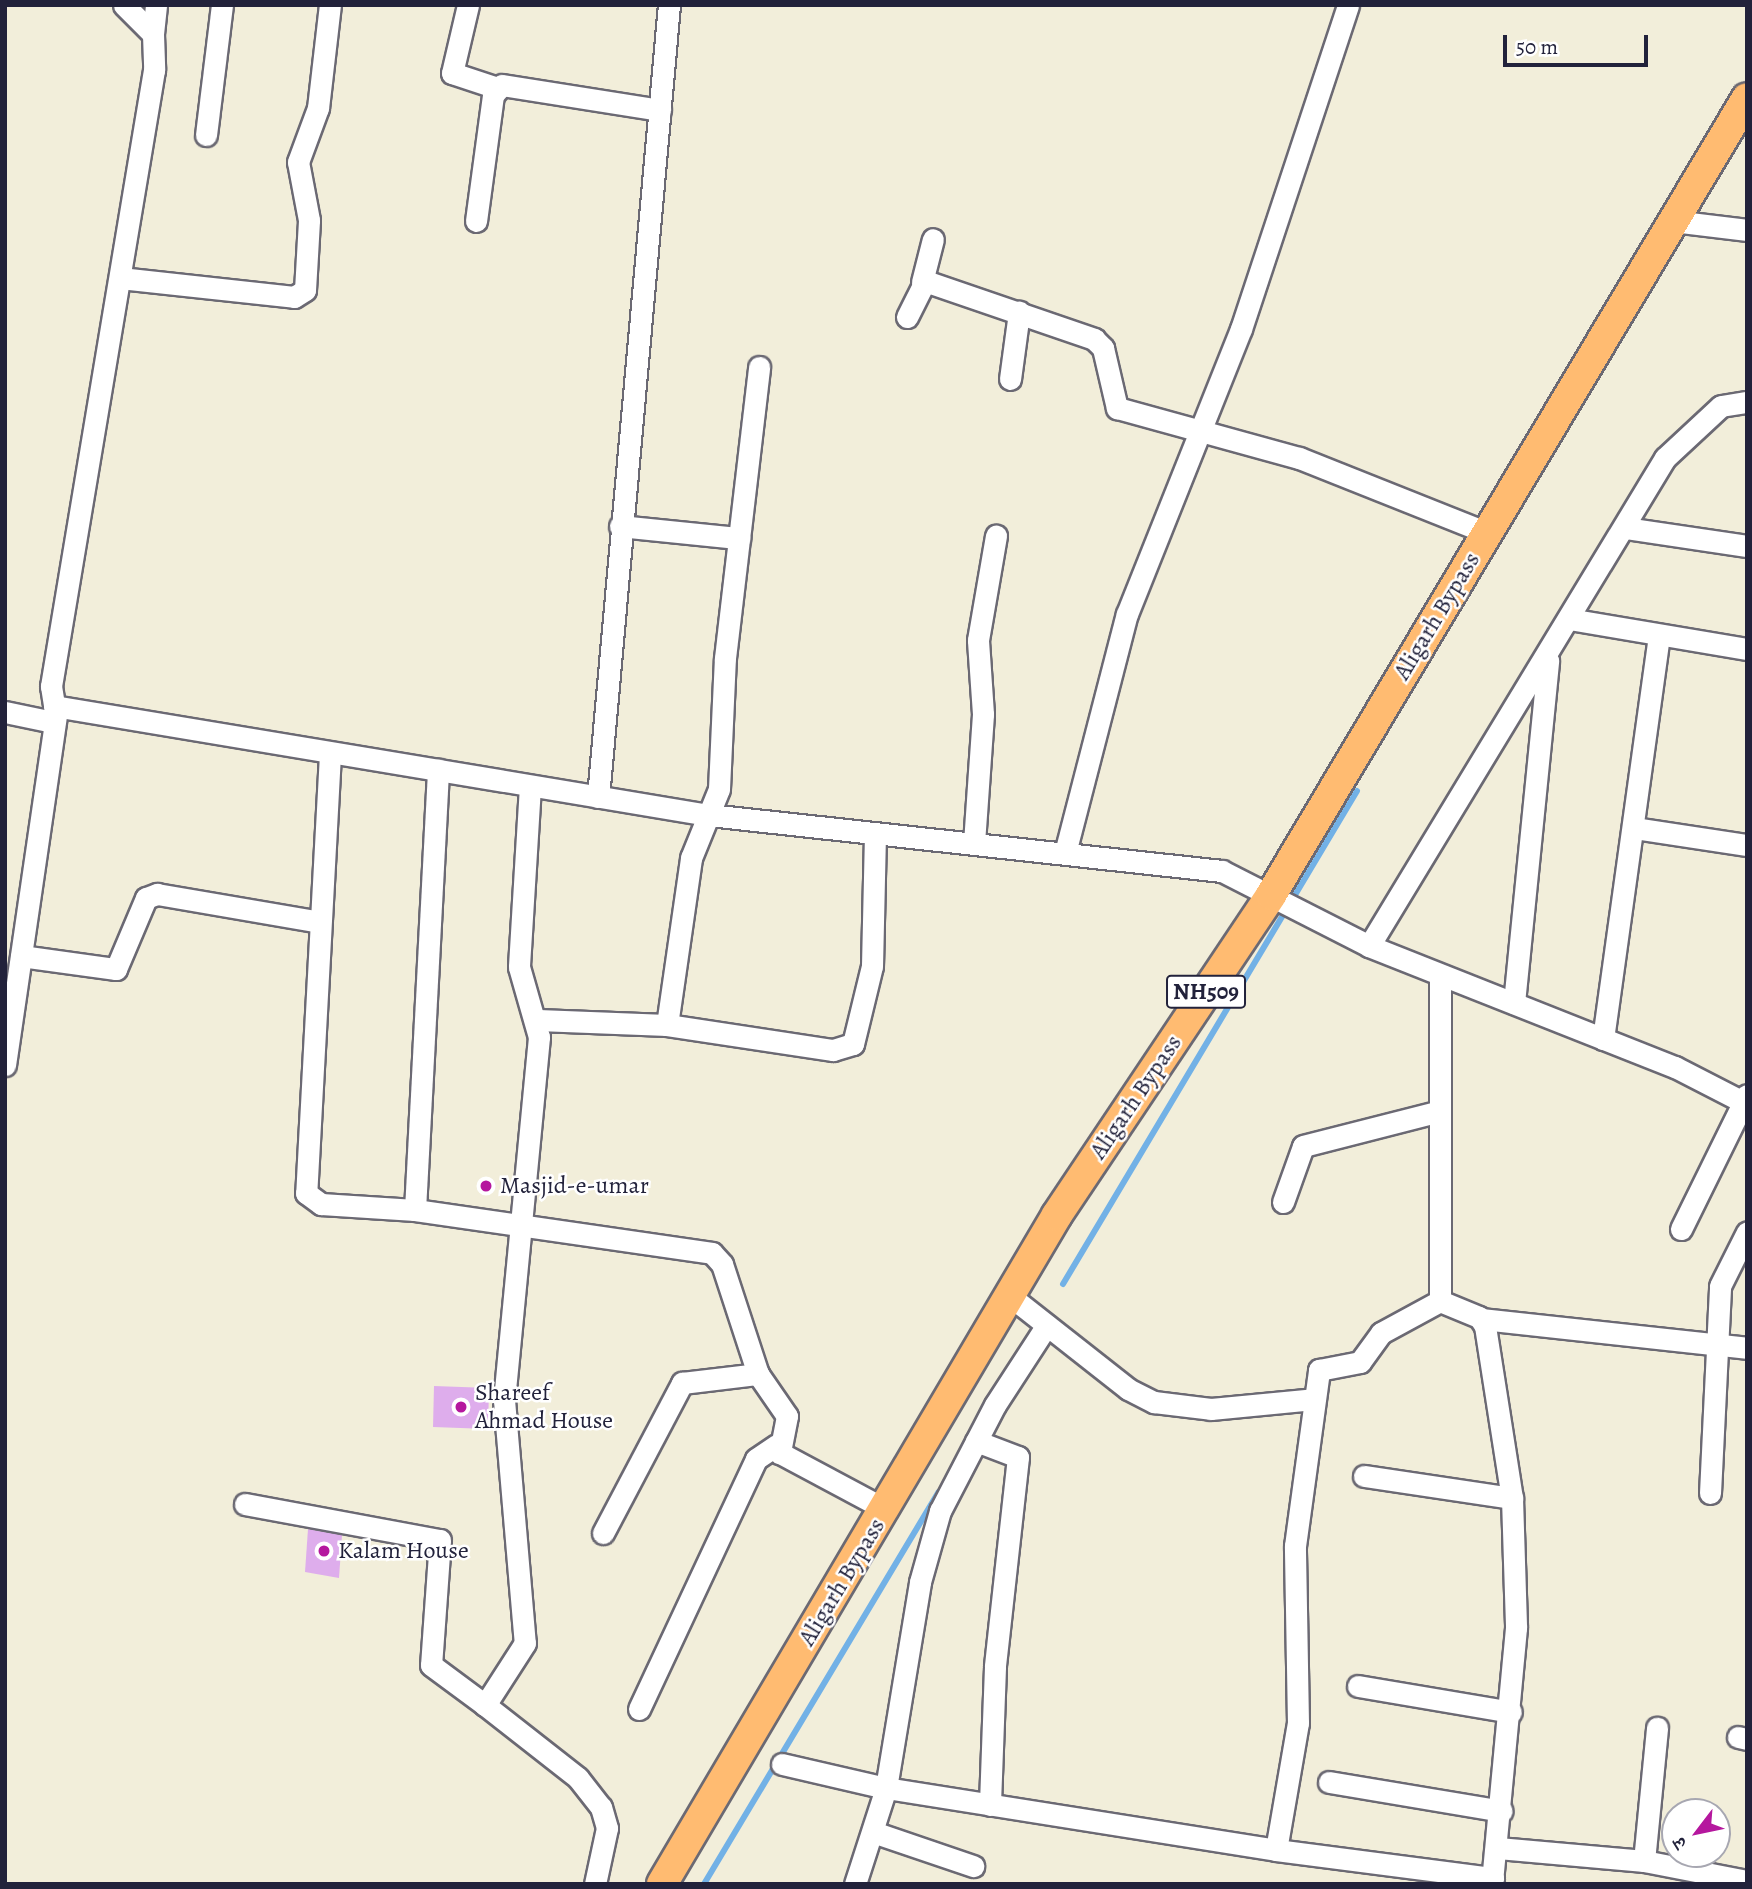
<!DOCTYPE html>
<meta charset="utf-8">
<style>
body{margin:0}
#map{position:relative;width:1752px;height:1889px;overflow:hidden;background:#f2eeda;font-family:Alegreya,"Noto Serif Devanagari",serif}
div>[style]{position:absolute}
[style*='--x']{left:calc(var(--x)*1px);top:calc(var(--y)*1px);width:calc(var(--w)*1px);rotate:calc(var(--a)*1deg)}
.stream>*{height:6px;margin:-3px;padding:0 3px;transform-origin:3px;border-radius:3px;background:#72b1e6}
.building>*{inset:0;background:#deadec}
.roads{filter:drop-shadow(2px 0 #6b6973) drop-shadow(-2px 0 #6b6973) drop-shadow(0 2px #6b6973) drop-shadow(0 -2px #6b6973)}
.minor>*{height:21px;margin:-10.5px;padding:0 10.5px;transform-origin:10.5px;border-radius:10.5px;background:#fff}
.highway>*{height:30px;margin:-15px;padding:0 15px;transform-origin:15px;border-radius:15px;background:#ffbb71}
.dots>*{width:19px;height:19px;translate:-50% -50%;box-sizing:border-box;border:4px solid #fff;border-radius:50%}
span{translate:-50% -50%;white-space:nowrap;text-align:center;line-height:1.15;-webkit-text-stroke:5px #fff;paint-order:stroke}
.shield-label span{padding:2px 5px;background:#fff;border:2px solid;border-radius:5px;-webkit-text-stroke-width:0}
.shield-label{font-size:23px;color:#22223b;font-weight:700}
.street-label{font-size:24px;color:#22223b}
.poi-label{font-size:24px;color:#22223b}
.left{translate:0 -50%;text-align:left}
.frame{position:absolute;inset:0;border:7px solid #22223b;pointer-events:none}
.north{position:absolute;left:1661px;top:1798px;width:70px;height:70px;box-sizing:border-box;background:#fff;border:2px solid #a7a7b1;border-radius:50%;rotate:238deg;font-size:19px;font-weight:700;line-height:28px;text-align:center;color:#22223b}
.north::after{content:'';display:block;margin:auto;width:24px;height:32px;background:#b5179e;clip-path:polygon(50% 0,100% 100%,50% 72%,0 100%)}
.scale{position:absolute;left:1503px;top:35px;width:145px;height:32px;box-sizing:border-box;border:4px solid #22223b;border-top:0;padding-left:9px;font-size:21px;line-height:24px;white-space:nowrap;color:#22223b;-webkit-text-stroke:5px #fff;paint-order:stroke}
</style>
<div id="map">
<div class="stream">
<div style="--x:1063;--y:1284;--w:574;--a:-59.19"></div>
<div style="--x:704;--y:1884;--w:457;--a:-59.1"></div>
</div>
<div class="building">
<div style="clip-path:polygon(434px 1386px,489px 1388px,488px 1429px,433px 1427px)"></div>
<div style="clip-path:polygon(308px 1529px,342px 1535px,339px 1578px,305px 1572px)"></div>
</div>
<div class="roads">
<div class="minor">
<div style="--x:124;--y:5;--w:41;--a:45"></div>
<div style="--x:153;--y:34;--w:36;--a:88"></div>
<div style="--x:154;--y:70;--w:625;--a:99.49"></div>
<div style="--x:51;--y:686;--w:20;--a:81"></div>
<div style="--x:54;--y:706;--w:664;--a:9.45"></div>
<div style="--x:709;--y:815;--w:516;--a:6.23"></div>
<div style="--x:1222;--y:871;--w:165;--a:27"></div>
<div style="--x:1369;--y:946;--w:329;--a:21.6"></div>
<div style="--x:1675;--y:1067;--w:81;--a:27.2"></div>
<div style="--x:468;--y:5;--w:70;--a:103.2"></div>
<div style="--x:452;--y:73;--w:47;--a:18.4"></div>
<div style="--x:153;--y:34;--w:29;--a:-84"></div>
<div style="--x:206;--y:135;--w:131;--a:-83"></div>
<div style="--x:476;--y:221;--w:127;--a:-82.3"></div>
<div style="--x:493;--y:95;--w:13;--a:-48"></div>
<div style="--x:502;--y:85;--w:160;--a:9"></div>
<div style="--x:1673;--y:221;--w:75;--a:6.9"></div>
<div style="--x:120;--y:278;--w:175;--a:6.2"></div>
<div style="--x:294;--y:297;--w:13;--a:-32"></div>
<div style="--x:305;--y:290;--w:70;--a:-86.7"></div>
<div style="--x:309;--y:220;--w:59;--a:-100.7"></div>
<div style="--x:298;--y:162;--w:58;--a:-69.7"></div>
<div style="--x:318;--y:108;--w:104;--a:-83.4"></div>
<div style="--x:922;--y:282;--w:44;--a:-75.7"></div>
<div style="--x:907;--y:317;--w:40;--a:-63.4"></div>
<div style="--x:925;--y:281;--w:179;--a:18.9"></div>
<div style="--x:1094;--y:339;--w:13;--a:45"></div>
<div style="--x:1103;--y:348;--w:62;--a:76.9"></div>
<div style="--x:1117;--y:408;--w:189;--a:15.4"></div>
<div style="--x:1299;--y:458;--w:202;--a:21.7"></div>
<div style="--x:1010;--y:379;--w:68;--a:-82.3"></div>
<div style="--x:620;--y:526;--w:120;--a:5.8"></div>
<div style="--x:1625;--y:528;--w:123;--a:8.4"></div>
<div style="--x:1569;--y:619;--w:181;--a:9.6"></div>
<div style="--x:5;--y:712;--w:49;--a:11.8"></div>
<div style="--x:330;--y:754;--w:440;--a:93.1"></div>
<div style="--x:306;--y:1193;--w:19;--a:36"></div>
<div style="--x:321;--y:1204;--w:94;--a:3.7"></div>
<div style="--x:415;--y:1210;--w:300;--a:8.2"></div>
<div style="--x:712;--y:1253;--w:15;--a:48"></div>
<div style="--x:722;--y:1264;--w:116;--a:71.9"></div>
<div style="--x:758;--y:1374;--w:51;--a:55.4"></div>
<div style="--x:787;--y:1416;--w:38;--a:101"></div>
<div style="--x:780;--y:1453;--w:119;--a:28.1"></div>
<div style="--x:530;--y:786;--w:181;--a:93.5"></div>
<div style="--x:519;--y:967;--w:73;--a:74.1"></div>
<div style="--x:539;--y:1037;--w:365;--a:95.5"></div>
<div style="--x:504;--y:1400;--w:244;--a:85.1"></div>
<div style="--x:525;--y:1643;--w:74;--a:122.8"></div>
<div style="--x:485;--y:1705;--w:118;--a:38.1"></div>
<div style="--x:578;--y:1778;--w:37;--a:52"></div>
<div style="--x:601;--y:1807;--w:22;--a:74"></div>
<div style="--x:607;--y:1828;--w:57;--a:102.1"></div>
<div style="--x:598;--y:797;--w:795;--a:-84.88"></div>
<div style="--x:1634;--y:828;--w:114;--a:8.6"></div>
<div style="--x:974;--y:843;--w:129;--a:-86"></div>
<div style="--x:983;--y:714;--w:74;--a:-93.9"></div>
<div style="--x:978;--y:640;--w:106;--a:-80.2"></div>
<div style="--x:1065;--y:853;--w:247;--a:-75.5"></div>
<div style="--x:1127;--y:614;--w:307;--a:-68.2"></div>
<div style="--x:1241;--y:329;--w:341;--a:-71.7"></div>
<div style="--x:1369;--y:946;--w:571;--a:-58.76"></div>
<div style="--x:1665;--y:458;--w:76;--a:-42.9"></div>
<div style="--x:1721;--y:406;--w:26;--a:-9"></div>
<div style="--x:21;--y:956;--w:96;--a:7.8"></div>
<div style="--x:116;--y:969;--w:77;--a:-67.1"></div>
<div style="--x:146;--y:898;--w:12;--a:-20"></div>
<div style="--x:157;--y:894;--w:165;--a:9.7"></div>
<div style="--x:1440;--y:977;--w:324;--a:90"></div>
<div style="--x:1440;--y:1301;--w:42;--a:22.3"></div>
<div style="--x:1479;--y:1317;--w:11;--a:56"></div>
<div style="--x:1485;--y:1326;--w:174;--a:81.1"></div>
<div style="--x:1512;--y:1498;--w:130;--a:88.2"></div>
<div style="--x:1516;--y:1628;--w:257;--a:95.4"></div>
<div style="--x:1514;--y:1003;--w:344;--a:-84.3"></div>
<div style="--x:538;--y:1020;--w:129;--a:2.2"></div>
<div style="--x:667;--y:1025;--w:168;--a:8.6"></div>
<div style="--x:833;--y:1050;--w:21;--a:-17"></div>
<div style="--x:853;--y:1044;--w:80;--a:-76.3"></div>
<div style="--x:872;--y:966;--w:133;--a:-88.7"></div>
<div style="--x:667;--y:1025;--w:169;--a:-81.8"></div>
<div style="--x:691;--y:858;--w:74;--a:-67.9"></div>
<div style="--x:719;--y:789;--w:131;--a:-87.4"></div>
<div style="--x:725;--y:658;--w:293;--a:-83.3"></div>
<div style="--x:1603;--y:1039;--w:406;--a:-82.1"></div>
<div style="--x:5;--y:1065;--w:361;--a:-81.7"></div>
<div style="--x:1283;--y:1202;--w:59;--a:-70.3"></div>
<div style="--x:1303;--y:1146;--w:141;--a:-14.3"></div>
<div style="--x:415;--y:1210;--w:441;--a:-87"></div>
<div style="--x:1681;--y:1229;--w:149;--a:-63.8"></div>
<div style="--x:1010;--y:1296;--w:150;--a:38.2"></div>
<div style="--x:1128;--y:1389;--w:29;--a:27"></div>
<div style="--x:1154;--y:1402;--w:57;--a:7"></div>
<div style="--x:1211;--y:1409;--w:103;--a:-5.5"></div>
<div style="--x:1482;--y:1319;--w:267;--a:6.2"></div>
<div style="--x:976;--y:1441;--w:45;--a:20.9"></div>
<div style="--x:1018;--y:1457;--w:211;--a:96.3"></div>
<div style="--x:995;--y:1667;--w:138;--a:92.1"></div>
<div style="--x:1364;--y:1476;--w:150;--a:8.5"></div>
<div style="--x:1710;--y:1493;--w:207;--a:-87.2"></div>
<div style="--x:1720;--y:1286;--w:60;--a:-63.4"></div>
<div style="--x:245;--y:1504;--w:198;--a:10.5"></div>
<div style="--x:440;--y:1540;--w:125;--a:94.1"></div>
<div style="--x:431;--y:1665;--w:67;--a:36.5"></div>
<div style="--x:603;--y:1533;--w:170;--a:-62.2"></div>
<div style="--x:682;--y:1383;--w:77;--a:-6.8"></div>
<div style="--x:1358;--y:1686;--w:155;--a:9.6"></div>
<div style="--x:639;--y:1709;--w:276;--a:-64.9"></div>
<div style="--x:756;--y:1459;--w:25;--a:-34"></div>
<div style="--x:1738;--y:1737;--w:9;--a:13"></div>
<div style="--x:782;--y:1764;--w:107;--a:13"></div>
<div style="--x:886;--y:1788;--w:395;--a:9"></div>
<div style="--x:1276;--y:1850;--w:129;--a:-80.2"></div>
<div style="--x:1298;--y:1723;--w:177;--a:-91"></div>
<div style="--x:1295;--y:1546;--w:178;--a:-82.2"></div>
<div style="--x:1319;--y:1370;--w:42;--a:-11"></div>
<div style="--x:1360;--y:1362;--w:36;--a:-54"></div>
<div style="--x:1381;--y:1333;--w:67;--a:-28.5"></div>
<div style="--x:1329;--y:1782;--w:175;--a:9.5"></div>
<div style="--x:873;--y:1832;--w:106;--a:18.8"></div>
<div style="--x:1498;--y:1848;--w:147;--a:5.1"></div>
<div style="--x:1644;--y:1861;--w:105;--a:11"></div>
<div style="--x:1276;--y:1850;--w:219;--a:7.4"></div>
<div style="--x:1644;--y:1861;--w:134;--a:-84.4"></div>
<div style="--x:855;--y:1884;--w:101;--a:-72.1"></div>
<div style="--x:886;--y:1788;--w:209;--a:-80.6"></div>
<div style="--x:920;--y:1582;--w:74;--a:-74.3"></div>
<div style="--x:940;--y:1511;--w:119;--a:-62.6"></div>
<div style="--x:995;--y:1405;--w:95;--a:-57"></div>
</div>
<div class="highway">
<div style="--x:662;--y:1884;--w:777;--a:-59.44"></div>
<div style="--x:1057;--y:1215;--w:385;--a:-56.2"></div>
<div style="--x:1271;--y:895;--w:928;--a:-59.15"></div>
</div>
</div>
<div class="dots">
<div style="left:486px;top:1186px;background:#b5179e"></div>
<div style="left:461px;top:1407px;background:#b5179e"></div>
<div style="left:324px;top:1551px;background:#b5179e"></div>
</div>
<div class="shield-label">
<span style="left:1206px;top:992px">NH509</span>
</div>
<div class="street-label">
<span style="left:1437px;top:616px;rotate:-59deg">Aligarh Bypass</span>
<span style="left:1136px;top:1097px;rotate:-56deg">Aligarh Bypass</span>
<span style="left:842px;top:1582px;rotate:-59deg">Aligarh Bypass</span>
</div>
<div class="poi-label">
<span class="left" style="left:500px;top:1186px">Masjid-e-umar</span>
<span class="left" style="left:475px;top:1407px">Shareef<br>Ahmad House</span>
<span class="left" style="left:338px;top:1551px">Kalam House</span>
</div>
<div class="frame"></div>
<div class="north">उ</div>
<div class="scale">50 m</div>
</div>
